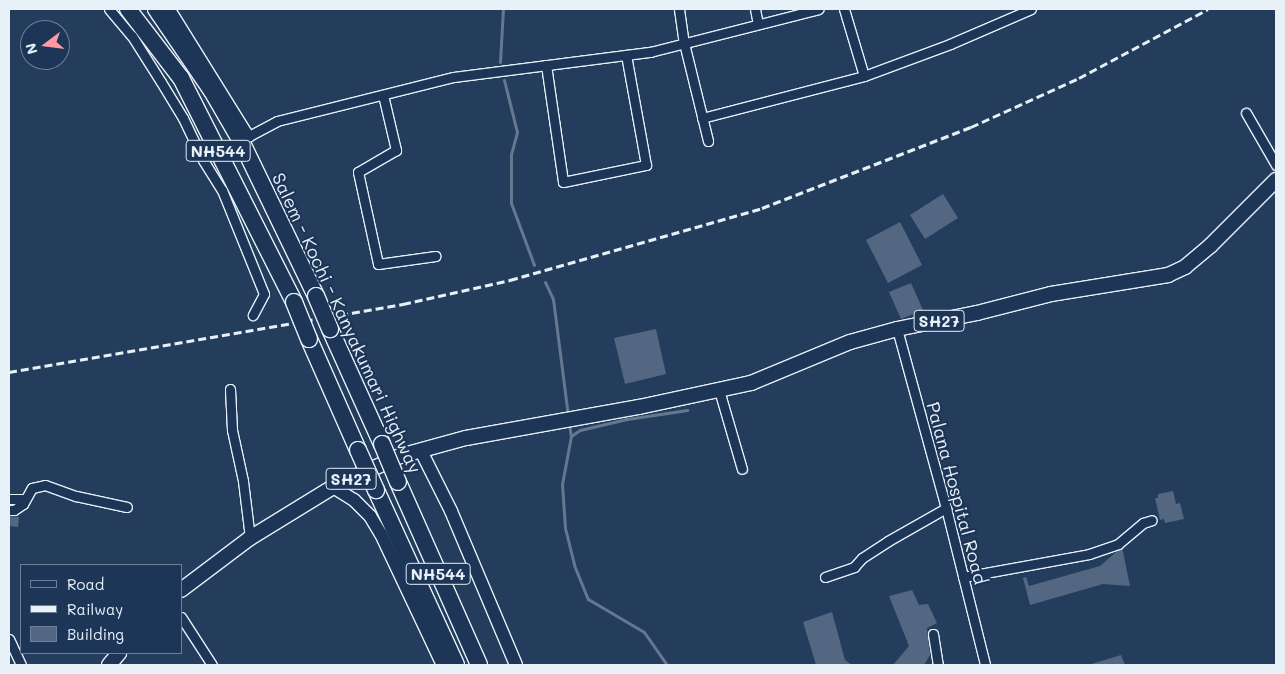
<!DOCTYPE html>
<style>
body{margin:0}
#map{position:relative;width:1285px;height:674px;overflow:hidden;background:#253d5d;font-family:Mali,sans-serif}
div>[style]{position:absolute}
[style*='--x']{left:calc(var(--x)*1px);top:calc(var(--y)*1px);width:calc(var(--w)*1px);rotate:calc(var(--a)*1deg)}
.stream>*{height:3px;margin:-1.5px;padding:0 1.5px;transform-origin:1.5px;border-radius:1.5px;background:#657890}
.building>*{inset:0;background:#536782}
.roads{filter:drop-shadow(1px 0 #e8f1f8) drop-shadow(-1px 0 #e8f1f8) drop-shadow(0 1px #e8f1f8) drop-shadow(0 -1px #e8f1f8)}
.street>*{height:9px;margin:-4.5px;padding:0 4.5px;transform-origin:4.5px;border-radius:4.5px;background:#1d3557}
.secondary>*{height:12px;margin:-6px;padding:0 6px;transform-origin:6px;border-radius:6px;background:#1d3557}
.primary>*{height:14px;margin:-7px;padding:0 7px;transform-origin:7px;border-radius:7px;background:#1d3557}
.highway>*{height:16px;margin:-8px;padding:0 8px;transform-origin:8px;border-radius:8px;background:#1d3557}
.rail>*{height:3px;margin-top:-1.5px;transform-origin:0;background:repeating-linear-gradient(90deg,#e8f1f8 0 8px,transparent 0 12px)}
.bridges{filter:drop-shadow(1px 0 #e8f1f8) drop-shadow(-1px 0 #e8f1f8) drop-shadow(0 1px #e8f1f8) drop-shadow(0 -1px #e8f1f8)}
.highway-bridge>*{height:16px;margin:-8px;padding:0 8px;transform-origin:8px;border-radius:8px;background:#1d3557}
span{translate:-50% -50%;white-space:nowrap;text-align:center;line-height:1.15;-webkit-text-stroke:4.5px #1d3557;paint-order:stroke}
.shield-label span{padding:1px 4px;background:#1d3557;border:1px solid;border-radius:4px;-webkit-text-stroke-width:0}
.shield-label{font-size:16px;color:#e8f1f8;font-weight:700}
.street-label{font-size:18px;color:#e8f1f8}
.frame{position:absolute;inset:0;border:10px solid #e8f1f8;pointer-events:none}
.legend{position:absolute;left:20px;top:564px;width:162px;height:90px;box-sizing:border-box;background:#1d3557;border:1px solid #6e8097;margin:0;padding:6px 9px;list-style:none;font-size:15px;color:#e8f1f8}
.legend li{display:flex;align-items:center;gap:10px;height:25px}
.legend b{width:25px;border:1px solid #6e8097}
.north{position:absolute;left:20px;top:20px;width:50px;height:50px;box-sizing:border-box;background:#1d3557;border:1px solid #6e8097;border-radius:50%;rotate:255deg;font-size:14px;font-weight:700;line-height:20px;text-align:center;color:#e8f1f8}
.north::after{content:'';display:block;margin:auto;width:18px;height:22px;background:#ff9aa2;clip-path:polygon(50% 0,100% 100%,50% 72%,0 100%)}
</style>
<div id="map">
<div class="stream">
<div style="--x:500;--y:62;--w:53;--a:-86.8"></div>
<div style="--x:504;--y:80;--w:54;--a:76"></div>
<div style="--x:517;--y:132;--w:23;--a:105"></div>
<div style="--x:511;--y:154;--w:49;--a:90"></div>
<div style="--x:511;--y:203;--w:66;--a:69.6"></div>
<div style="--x:545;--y:282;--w:19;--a:65"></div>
<div style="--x:553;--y:299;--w:118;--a:82.7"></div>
<div style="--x:569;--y:424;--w:12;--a:81"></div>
<div style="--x:571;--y:436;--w:49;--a:100.6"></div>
<div style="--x:562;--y:484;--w:44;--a:86.1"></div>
<div style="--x:565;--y:528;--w:38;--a:76"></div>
<div style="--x:574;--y:565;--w:37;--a:68"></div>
<div style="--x:588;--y:599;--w:65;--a:30.5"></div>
<div style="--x:644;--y:632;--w:40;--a:55.1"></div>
<div style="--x:571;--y:436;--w:11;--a:-34"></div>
<div style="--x:580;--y:430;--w:48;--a:-13.2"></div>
<div style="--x:627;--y:419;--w:61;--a:-8.5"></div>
</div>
<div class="building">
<div style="clip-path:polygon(943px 194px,958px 218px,925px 239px,910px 215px)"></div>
<div style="clip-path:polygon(900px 222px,922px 265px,888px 283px,866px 240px)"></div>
<div style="clip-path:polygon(911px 283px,923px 310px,901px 319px,889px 292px)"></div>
<div style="clip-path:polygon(656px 329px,666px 374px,625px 384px,614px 338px)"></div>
<div style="clip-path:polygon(1173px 491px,1176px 504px,1180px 503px,1184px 519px,1165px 523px,1164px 519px,1160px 520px,1155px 498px,1158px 498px,1158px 494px)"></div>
<div style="clip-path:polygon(9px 516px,19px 517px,18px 527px,9px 526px)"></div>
<div style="clip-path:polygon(1122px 547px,1130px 586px,1103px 584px,1030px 605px,1023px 578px,1026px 577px,1029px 586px,1100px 566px)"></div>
<div style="clip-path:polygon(912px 590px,919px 605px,928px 604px,937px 623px,927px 628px,930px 655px,924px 665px,893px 665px,909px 646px,889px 596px)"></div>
<div style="clip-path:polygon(832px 612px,845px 660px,852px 665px,816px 665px,803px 622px)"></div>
<div style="clip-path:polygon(1121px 655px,1125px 665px,1088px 665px)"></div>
</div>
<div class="roads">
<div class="street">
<div style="--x:109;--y:9;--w:35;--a:50"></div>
<div style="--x:132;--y:36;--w:54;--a:57.8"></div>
<div style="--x:161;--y:82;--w:42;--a:58.6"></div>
<div style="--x:183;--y:118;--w:47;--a:64.5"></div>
<div style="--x:203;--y:160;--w:36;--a:58"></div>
<div style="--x:222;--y:190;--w:112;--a:68"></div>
<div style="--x:264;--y:294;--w:24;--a:118"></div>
<div style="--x:170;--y:9;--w:150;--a:58.1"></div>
<div style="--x:249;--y:136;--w:32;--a:-28"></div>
<div style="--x:277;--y:121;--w:182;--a:-14"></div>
<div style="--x:454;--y:77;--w:198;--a:-7.3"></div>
<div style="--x:650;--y:52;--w:174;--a:-14.3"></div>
<div style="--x:679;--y:9;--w:34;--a:82"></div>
<div style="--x:684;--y:43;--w:101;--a:76.2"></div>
<div style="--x:755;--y:9;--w:15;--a:79"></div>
<div style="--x:844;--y:9;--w:70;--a:73.4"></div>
<div style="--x:546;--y:65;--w:118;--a:81.7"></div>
<div style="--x:563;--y:182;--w:85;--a:-11.6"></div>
<div style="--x:646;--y:165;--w:112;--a:-100.3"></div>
<div style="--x:383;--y:95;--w:57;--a:76.7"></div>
<div style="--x:396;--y:150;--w:44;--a:149.9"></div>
<div style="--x:358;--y:172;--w:94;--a:77.7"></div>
<div style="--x:378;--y:264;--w:58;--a:-8"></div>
<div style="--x:1246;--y:113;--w:60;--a:60"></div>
<div style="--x:702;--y:118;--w:167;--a:-14.5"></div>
<div style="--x:864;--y:76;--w:92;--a:-20.4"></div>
<div style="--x:950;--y:44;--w:88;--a:-23.4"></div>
<div style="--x:897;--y:329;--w:186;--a:74.7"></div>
<div style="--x:946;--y:508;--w:162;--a:76"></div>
<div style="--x:230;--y:389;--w:41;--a:87.2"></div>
<div style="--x:232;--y:430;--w:52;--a:77.8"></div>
<div style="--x:243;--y:481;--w:57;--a:83"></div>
<div style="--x:719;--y:390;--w:82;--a:73.8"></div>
<div style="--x:9;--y:499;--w:16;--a:0"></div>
<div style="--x:9;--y:510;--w:5;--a:0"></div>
<div style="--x:14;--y:510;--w:11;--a:-34"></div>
<div style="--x:23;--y:504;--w:18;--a:-61"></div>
<div style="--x:32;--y:488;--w:13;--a:-13"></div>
<div style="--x:45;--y:485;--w:33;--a:20"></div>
<div style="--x:76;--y:496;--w:52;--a:12.2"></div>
<div style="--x:825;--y:577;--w:31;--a:-19"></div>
<div style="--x:854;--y:567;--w:12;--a:-48"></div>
<div style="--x:862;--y:558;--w:31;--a:-33"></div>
<div style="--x:888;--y:541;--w:67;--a:-29.6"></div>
<div style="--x:963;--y:577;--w:128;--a:-10.3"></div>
<div style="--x:1089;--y:554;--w:31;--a:-19"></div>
<div style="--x:1118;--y:544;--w:33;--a:-40"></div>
<div style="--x:1143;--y:523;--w:9;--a:-18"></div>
<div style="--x:181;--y:617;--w:57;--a:57.1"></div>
<div style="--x:933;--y:634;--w:31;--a:81"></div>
<div style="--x:9;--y:639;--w:29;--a:65"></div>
</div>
<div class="secondary">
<div style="--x:421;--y:451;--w:67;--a:63.4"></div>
<div style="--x:451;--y:511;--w:167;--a:67.1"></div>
<div style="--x:333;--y:487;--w:25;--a:32"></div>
<div style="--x:354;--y:500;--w:23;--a:45"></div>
<div style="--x:370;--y:516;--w:21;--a:59"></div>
<div style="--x:381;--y:534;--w:145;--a:64.7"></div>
</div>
<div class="primary">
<div style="--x:181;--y:590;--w:86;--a:-37"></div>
<div style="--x:250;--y:538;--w:97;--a:-31.6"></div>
<div style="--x:333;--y:487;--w:74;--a:-24.8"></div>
<div style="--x:400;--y:456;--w:68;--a:-15.3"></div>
<div style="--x:466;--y:438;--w:176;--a:-10.2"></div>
<div style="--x:639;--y:407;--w:115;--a:-12.1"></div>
<div style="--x:751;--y:383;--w:107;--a:-22.5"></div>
<div style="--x:850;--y:342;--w:49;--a:-15.5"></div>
<div style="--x:897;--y:329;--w:82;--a:-11.3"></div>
<div style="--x:977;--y:313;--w:76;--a:-14.4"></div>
<div style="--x:1051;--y:294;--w:119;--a:-9.2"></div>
<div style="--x:1168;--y:275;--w:19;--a:-25"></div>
<div style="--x:1185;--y:267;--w:34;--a:-40"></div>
<div style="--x:1211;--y:245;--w:92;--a:-45"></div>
<div style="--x:109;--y:665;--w:16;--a:-50"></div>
</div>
<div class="highway">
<div style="--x:128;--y:9;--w:87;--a:52.5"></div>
<div style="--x:181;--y:78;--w:251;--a:63.2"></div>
<div style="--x:156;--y:9;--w:99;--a:55.7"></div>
<div style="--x:212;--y:91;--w:58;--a:59.9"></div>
<div style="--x:241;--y:141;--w:172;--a:64.2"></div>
<div style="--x:330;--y:329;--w:126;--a:65.7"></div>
<div style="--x:309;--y:339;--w:121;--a:66.2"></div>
<div style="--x:398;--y:482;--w:200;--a:66.1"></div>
<div style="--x:376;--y:490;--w:192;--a:65.4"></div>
</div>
</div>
<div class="rail">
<div style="--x:9;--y:372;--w:400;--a:-9.8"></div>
<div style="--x:403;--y:304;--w:110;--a:-12.6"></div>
<div style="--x:510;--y:280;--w:262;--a:-15.9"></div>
<div style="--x:762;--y:208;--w:224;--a:-21.2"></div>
<div style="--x:971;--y:127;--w:119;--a:-24.4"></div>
<div style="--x:1079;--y:78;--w:146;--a:-28.1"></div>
</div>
<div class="bridges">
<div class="highway-bridge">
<div style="--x:316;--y:296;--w:36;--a:67"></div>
<div style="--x:294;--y:302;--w:40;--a:68"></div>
<div style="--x:382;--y:444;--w:41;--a:67.2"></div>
<div style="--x:358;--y:450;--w:44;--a:65.8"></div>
</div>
</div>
<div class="shield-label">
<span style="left:218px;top:151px">NH544</span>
<span style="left:939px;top:321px">SH27</span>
<span style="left:351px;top:479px">SH27</span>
<span style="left:438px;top:574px">NH544</span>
</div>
<div class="street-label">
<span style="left:347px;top:323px;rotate:65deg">Salem - Kochi - Kanyakumari Highway</span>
<span style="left:957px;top:493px;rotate:75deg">Palana Hospital Road</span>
</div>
<div class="frame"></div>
<ul class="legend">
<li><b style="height:6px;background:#1d3557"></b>Road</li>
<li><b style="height:6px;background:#e8f1f8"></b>Railway</li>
<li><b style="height:14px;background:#536782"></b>Building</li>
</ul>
<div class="north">N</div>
</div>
